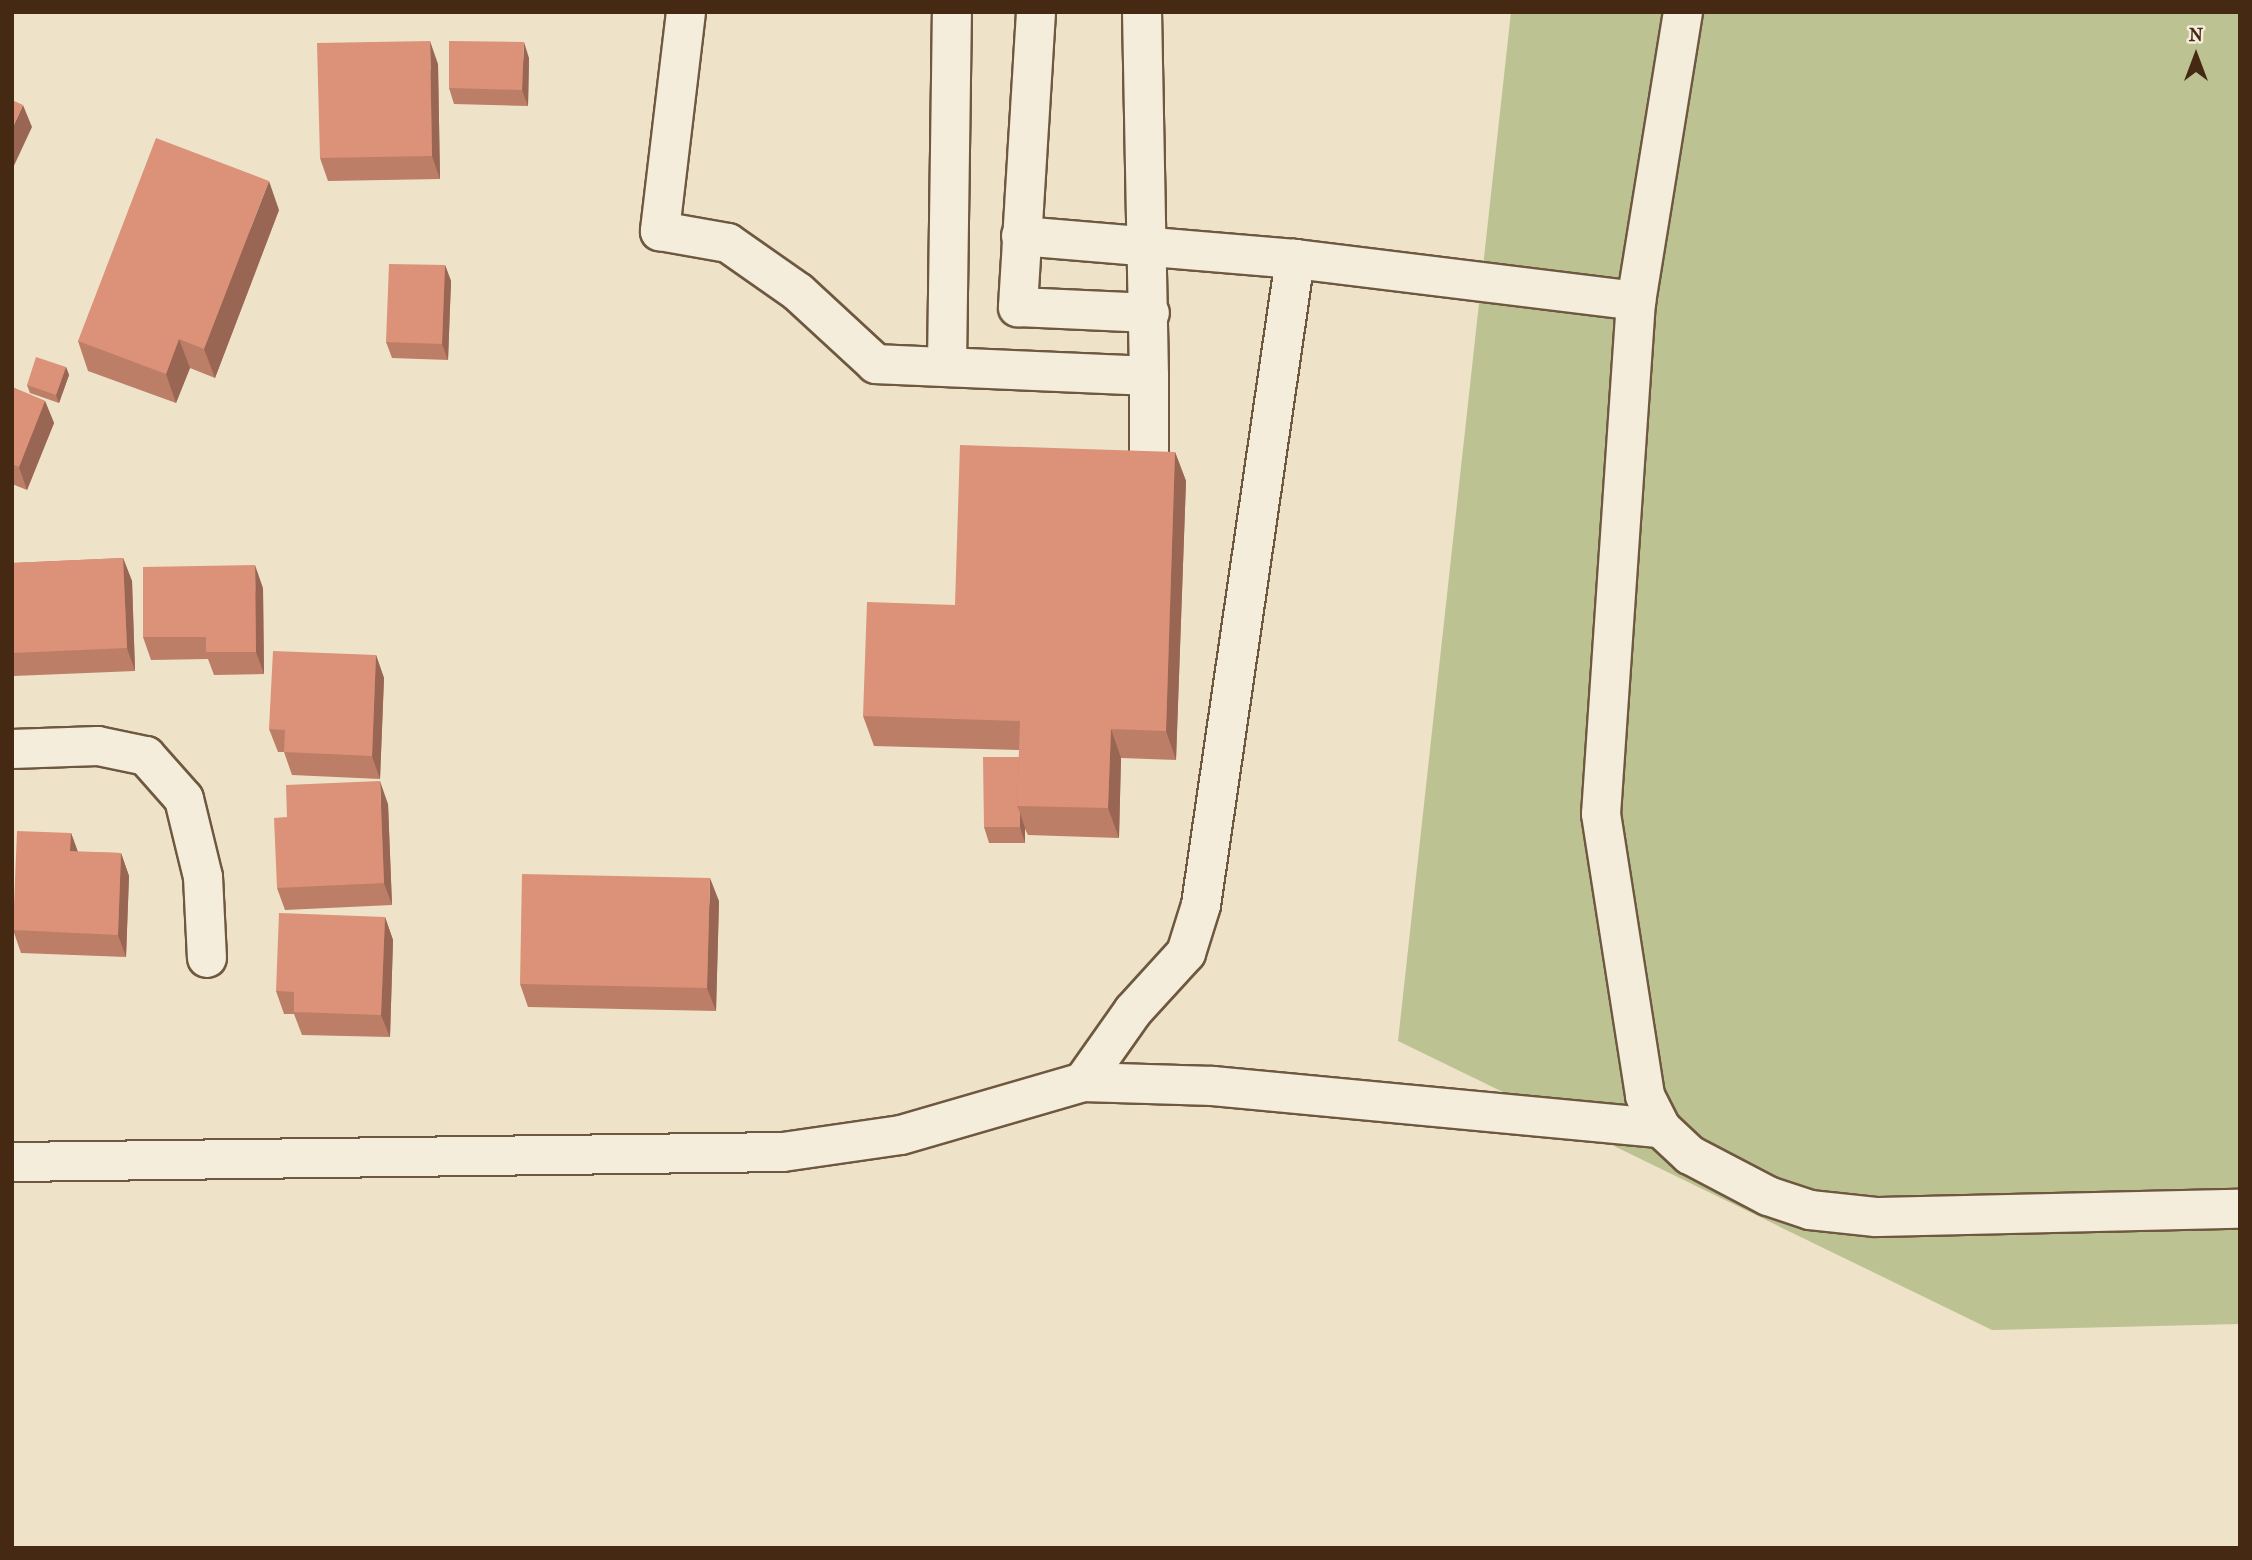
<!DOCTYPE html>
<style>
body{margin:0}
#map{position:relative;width:2252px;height:1560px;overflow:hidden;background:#eee3c8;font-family:"IM FELL French Canon",serif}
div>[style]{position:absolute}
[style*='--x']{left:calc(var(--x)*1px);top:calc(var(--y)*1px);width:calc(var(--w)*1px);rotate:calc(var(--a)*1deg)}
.green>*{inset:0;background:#bdc293}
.roads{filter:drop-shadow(2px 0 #6f5840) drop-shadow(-2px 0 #6f5840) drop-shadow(0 2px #6f5840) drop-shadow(0 -2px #6f5840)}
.minor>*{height:38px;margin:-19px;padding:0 19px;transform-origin:19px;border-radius:19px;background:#f4eddb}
.wall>*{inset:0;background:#bc7e67}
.shaded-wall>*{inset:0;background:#996654}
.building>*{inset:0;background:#db9278}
span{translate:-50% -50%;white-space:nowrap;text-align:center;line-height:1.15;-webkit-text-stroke:5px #f4eddb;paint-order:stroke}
.frame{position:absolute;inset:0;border:14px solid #452912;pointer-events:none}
.north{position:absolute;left:2161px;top:21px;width:70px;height:70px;-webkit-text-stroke:5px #f4eddb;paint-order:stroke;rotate:0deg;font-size:19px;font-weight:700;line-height:28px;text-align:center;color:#452912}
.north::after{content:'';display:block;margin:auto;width:24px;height:32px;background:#452912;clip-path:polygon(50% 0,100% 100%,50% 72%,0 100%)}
</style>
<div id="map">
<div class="green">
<div style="clip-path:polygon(1511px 12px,2240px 12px,2240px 1324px,1992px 1330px,1398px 1041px)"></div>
</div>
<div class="roads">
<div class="minor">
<div style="--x:686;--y:12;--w:221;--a:96.8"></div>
<div style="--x:660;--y:231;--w:69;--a:10"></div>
<div style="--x:728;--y:243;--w:85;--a:35"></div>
<div style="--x:798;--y:292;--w:106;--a:42.7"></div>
<div style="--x:876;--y:364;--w:273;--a:2.5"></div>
<div style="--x:1149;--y:376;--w:364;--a:-91.1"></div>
<div style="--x:1036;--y:12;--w:296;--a:93.5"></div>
<div style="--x:1018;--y:307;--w:132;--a:2.6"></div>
<div style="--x:1683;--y:12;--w:293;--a:99.2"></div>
<div style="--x:1636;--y:301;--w:514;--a:93.9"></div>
<div style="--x:1601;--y:814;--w:285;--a:81.1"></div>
<div style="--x:1645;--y:1096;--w:36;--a:63"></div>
<div style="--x:1661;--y:1128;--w:40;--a:43"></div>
<div style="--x:1690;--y:1155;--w:88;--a:27.7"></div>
<div style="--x:1768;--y:1196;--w:44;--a:18.4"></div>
<div style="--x:1810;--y:1210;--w:66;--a:6.1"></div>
<div style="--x:1876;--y:1217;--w:364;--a:-1.3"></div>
<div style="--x:1021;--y:236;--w:275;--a:4.8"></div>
<div style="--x:1295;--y:259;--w:344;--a:7"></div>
<div style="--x:947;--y:365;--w:353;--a:-89.2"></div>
<div style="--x:1149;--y:376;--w:99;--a:90"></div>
<div style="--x:12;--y:749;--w:86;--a:-2"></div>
<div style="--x:98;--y:746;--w:49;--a:11.8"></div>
<div style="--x:146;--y:756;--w:57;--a:48.5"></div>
<div style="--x:184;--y:799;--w:80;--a:76.3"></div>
<div style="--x:203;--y:877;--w:81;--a:87.2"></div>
<div style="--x:1083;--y:1082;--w:87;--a:-54.8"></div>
<div style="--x:1133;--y:1011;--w:79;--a:-47.6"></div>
<div style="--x:1186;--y:953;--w:50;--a:-72.6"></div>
<div style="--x:1201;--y:905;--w:653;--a:-81.72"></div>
<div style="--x:12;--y:1162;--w:771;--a:-0.74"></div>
<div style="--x:783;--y:1152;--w:119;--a:-8.2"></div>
<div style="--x:901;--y:1135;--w:190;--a:-16.2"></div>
<div style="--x:1083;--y:1082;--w:130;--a:1.8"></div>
<div style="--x:1213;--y:1086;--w:450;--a:5.4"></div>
</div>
</div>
<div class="wall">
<div style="clip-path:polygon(529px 58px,528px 106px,454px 104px,449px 88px)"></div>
<div style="clip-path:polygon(438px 64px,440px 179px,328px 181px,320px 158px)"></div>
<div style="clip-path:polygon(279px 210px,215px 378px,190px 368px,176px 403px,88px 371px,78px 341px)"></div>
<div style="clip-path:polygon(445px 265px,451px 281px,448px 360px,392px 358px,386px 342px)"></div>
<div style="clip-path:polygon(66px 367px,69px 375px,59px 403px,30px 393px,27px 385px)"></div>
<div style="clip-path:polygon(12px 387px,45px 401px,54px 423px,27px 490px,12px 484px)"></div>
<div style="clip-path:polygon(1175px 452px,1186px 481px,1176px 760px,1121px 758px,1119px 838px,1028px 835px,1025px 829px,1025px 843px,989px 843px,984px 827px,1019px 757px,1019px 750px,874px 746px,863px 716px,955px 605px)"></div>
<div style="clip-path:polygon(123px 558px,132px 581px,135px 671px,14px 676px,12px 671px,12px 563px)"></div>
<div style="clip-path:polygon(263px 588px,264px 674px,214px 675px,208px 659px,151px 660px,143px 637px)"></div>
<div style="clip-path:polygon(376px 655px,384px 678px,380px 779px,292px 775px,284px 752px,278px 752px,269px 729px)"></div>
<div style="clip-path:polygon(388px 804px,392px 905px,285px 910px,277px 888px)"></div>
<div style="clip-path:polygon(71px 833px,78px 852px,121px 853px,129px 876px,126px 957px,21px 953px,13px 930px)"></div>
<div style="clip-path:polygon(719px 901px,716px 1011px,528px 1007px,520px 984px)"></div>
<div style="clip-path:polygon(385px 917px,393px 940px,390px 1037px,302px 1035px,294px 1014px,284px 1014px,276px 991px)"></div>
</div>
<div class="shaded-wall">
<div style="clip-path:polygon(430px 41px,438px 64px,440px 179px,432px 156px)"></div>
<div style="clip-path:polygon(524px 42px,529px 58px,528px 106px,522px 90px)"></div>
<div style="clip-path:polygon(23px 105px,32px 127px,12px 170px,12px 129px)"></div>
<div style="clip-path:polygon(269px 181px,279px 210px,215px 378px,204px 349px)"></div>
<div style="clip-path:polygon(445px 265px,451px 281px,448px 360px,442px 344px)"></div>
<div style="clip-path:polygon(179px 339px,190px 368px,176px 403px,166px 374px)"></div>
<div style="clip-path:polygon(66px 367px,69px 375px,59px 403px,56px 395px)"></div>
<div style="clip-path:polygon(45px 401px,54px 423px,27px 490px,19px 467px)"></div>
<div style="clip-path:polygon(1175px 452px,1186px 481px,1176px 760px,1166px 731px)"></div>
<div style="clip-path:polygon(123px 558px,132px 581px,135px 671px,127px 648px)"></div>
<div style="clip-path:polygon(255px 565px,263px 588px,264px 674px,256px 652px)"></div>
<div style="clip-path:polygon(376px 655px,384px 678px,380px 779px,372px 756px)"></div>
<div style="clip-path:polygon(1111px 729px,1121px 758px,1119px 838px,1108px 808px)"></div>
<div style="clip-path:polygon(380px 781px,388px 804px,392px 905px,384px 883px)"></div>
<div style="clip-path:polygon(1020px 813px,1025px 828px,1025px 843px,1020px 827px)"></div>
<div style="clip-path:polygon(71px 833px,79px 855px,70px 851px)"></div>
<div style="clip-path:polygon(121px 853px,129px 876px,126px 957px,118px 935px)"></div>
<div style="clip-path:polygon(710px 878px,719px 901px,716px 1011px,707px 988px)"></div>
<div style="clip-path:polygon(385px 917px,393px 940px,390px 1037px,381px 1015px)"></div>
</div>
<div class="building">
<div style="clip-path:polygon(430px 41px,432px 156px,320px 158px,317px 43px)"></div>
<div style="clip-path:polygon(449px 41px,524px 42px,522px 90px,449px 88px)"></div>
<div style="clip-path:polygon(12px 100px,23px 105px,12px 129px)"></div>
<div style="clip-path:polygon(156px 138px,269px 181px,204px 349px,179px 339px,166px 374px,78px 341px)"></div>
<div style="clip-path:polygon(389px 264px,445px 265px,442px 344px,386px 342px)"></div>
<div style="clip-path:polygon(36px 357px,66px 367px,56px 395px,27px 385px)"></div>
<div style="clip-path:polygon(12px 387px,45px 401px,19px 467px,12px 464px)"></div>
<div style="clip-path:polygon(960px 445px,1175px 452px,1166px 731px,1111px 729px,1108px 808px,1017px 806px,1020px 721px,863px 716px,867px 602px,955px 605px)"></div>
<div style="clip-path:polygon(123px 558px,127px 648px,12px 653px,12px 563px)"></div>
<div style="clip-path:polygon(255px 565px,256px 652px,206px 652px,206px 637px,143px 637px,143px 567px)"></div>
<div style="clip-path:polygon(273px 651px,376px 655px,372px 756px,284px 752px,285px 730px,269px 729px)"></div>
<div style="clip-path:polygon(983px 757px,1019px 757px,1017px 806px,1020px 813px,1020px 827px,984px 827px)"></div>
<div style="clip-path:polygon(380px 781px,384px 883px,277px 888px,274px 818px,287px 817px,286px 785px)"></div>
<div style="clip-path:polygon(17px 831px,71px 833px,70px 851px,121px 853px,118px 935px,13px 930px)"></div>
<div style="clip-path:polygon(522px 874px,710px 878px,707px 988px,520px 984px)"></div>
<div style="clip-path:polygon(279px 913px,385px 917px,381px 1015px,294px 1012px,294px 992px,276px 991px)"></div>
</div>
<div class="frame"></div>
<div class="north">N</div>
</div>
